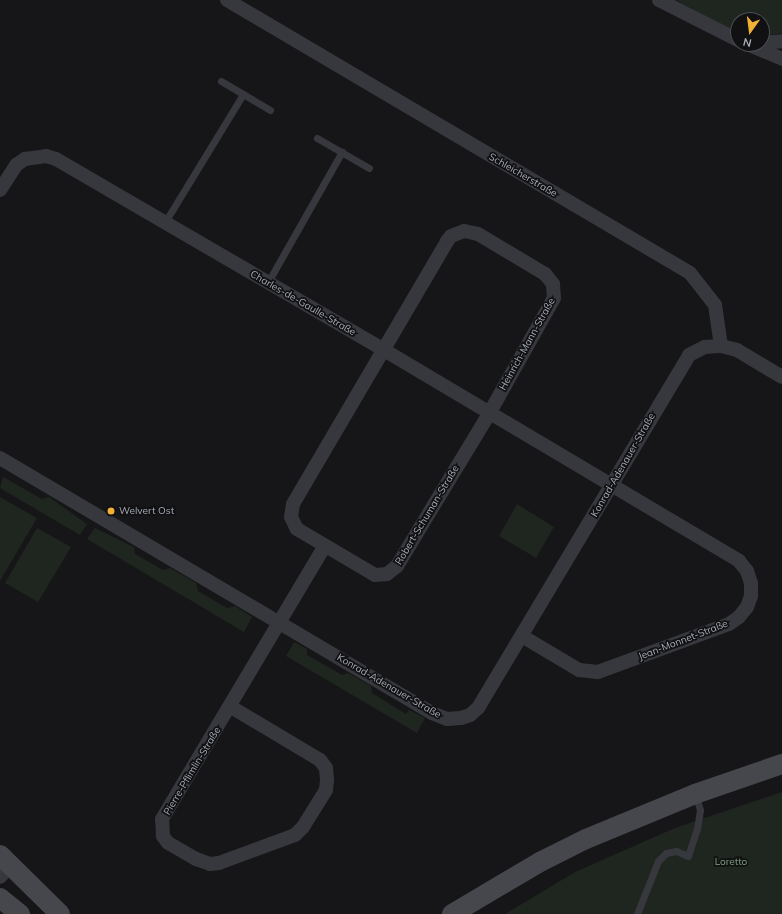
<!DOCTYPE html>
<meta charset="utf-8">
<style>
body{margin:0}
#map{position:relative;width:782px;height:914px;overflow:hidden;background:#161618;font-family:Mulish,sans-serif}
div>[style]{position:absolute}
[style*='--x']{left:calc(var(--x)*1px);top:calc(var(--y)*1px);width:calc(var(--w)*1px);rotate:calc(var(--a)*1deg)}
.green>*{inset:0;background:#1e261f}
.service>*{height:7px;margin:-3.5px;padding:0 3.5px;transform-origin:3.5px;border-radius:3.5px;background:#37383d}
.minor>*{height:14px;margin:-7px;padding:0 7px;transform-origin:7px;border-radius:7px;background:#37383d}
.secondary>*{height:20px;margin:-10px;padding:0 10px;transform-origin:10px;border-radius:10px;background:#45474d}
.dots>*{width:11px;height:11px;translate:-50% -50%;box-sizing:border-box;border:2px solid #111113;border-radius:50%}
span{translate:-50% -50%;white-space:nowrap;text-align:center;line-height:1.15;-webkit-text-stroke:3.5px #111113;paint-order:stroke}
.street-label{font-size:10px;color:#a8adb8}
.poi-label{font-size:10px;color:#a8adb8}
.left{translate:0 -50%;text-align:left}
.park-label{font-size:10px;color:#7fa381}
.north{position:absolute;left:730px;top:12px;width:40px;height:40px;box-sizing:border-box;background:#111113;border:1px solid #4d4f55;border-radius:50%;rotate:194deg;font-size:11px;font-weight:700;line-height:16px;text-align:center;color:#a8adb8}
.north::after{content:'';display:block;margin:auto;width:14px;height:18px;background:#f2b134;clip-path:polygon(50% 0,100% 100%,50% 72%,0 100%)}
</style>
<div id="map">
<div class="green">
<div style="clip-path:polygon(676px 0,782px 0,782px 33px,762px 36px,762px 20px,738px 20px,738px 31px,727px 28px)"></div>
<div style="clip-path:polygon(3px 477px,42px 499px,49px 497px,87px 524px,80px 535px,0 488px)"></div>
<div style="clip-path:polygon(0 497px,37px 518px,0 581px)"></div>
<div style="clip-path:polygon(517px 504px,554px 527px,536px 558px,499px 536px)"></div>
<div style="clip-path:polygon(37px 528px,71px 547px,38px 602px,5px 583px)"></div>
<div style="clip-path:polygon(95px 528px,134px 547px,135px 554px,163px 570px,170px 568px,196px 583px,198px 591px,227px 608px,235px 606px,252px 617px,244px 632px,87px 539px)"></div>
<div style="clip-path:polygon(294px 642px,307px 649px,307px 655px,342px 675px,348px 673px,371px 686px,372px 693px,406px 714px,409px 710px,425px 718px,417px 733px,286px 656px)"></div>
<div style="clip-path:polygon(782px 792px,782px 914px,505px 914px,575px 872px,675px 828px)"></div>
</div>
<div class="service">
<div style="--x:221;--y:81;--w:57;--a:30.6"></div>
<div style="--x:317;--y:138;--w:60;--a:30"></div>
<div style="--x:165;--y:222;--w:150;--a:-58.6"></div>
<div style="--x:268;--y:282;--w:150;--a:-60.4"></div>
<div style="--x:637;--y:914;--w:57;--a:-68.4"></div>
<div style="--x:658;--y:861;--w:11;--a:-45"></div>
<div style="--x:666;--y:853;--w:10;--a:-11"></div>
<div style="--x:676;--y:851;--w:13;--a:23"></div>
<div style="--x:688;--y:856;--w:28;--a:-72"></div>
<div style="--x:697;--y:829;--w:19;--a:-81"></div>
<div style="--x:700;--y:810;--w:15;--a:-106"></div>
</div>
<div class="minor">
<div style="--x:227;--y:0;--w:537;--a:30.52"></div>
<div style="--x:690;--y:273;--w:41;--a:52"></div>
<div style="--x:715;--y:305;--w:41;--a:81.7"></div>
<div style="--x:659;--y:0;--w:89;--a:26.9"></div>
<div style="--x:749;--y:44;--w:33;--a:-5"></div>
<div style="--x:752;--y:46;--w:33;--a:23"></div>
<div style="--x:0;--y:190;--w:30;--a:-57"></div>
<div style="--x:16;--y:165;--w:11;--a:-34"></div>
<div style="--x:25;--y:159;--w:21;--a:-8"></div>
<div style="--x:46;--y:156;--w:10;--a:17"></div>
<div style="--x:56;--y:159;--w:380;--a:30.2"></div>
<div style="--x:384;--y:350;--w:413;--a:30.7"></div>
<div style="--x:739;--y:561;--w:13;--a:51"></div>
<div style="--x:747;--y:571;--w:13;--a:72"></div>
<div style="--x:751;--y:583;--w:13;--a:90"></div>
<div style="--x:751;--y:596;--w:12;--a:110"></div>
<div style="--x:747;--y:607;--w:13;--a:129"></div>
<div style="--x:739;--y:617;--w:12;--a:145"></div>
<div style="--x:729;--y:624;--w:140;--a:159.9"></div>
<div style="--x:598;--y:672;--w:19;--a:-174"></div>
<div style="--x:579;--y:670;--w:66;--a:-149.2"></div>
<div style="--x:464;--y:231;--w:14;--a:12"></div>
<div style="--x:478;--y:234;--w:78;--a:30.8"></div>
<div style="--x:545;--y:274;--w:13;--a:51"></div>
<div style="--x:553;--y:284;--w:14;--a:86"></div>
<div style="--x:554;--y:298;--w:133;--a:119.3"></div>
<div style="--x:489;--y:414;--w:178;--a:121.2"></div>
<div style="--x:397;--y:566;--w:13;--a:141"></div>
<div style="--x:387;--y:574;--w:12;--a:175"></div>
<div style="--x:375;--y:575;--w:91;--a:-149.5"></div>
<div style="--x:297;--y:529;--w:13;--a:-117"></div>
<div style="--x:291;--y:517;--w:13;--a:-81"></div>
<div style="--x:293;--y:504;--w:305;--a:-59.6"></div>
<div style="--x:447;--y:241;--w:6;--a:-51"></div>
<div style="--x:451;--y:236;--w:14;--a:-21"></div>
<div style="--x:0;--y:458;--w:502;--a:30.55"></div>
<div style="--x:432;--y:713;--w:16;--a:22"></div>
<div style="--x:447;--y:719;--w:14;--a:-4"></div>
<div style="--x:461;--y:718;--w:9;--a:-18"></div>
<div style="--x:470;--y:715;--w:11;--a:-41"></div>
<div style="--x:478;--y:708;--w:411;--a:-59.1"></div>
<div style="--x:689;--y:355;--w:18;--a:-27"></div>
<div style="--x:705;--y:347;--w:16;--a:-4"></div>
<div style="--x:721;--y:346;--w:16;--a:14"></div>
<div style="--x:737;--y:350;--w:52;--a:31"></div>
<div style="--x:231;--y:707;--w:104;--a:30.8"></div>
<div style="--x:320;--y:760;--w:10;--a:53"></div>
<div style="--x:326;--y:768;--w:12;--a:85"></div>
<div style="--x:327;--y:780;--w:10;--a:96"></div>
<div style="--x:326;--y:790;--w:44;--a:121.9"></div>
<div style="--x:303;--y:827;--w:11;--a:135"></div>
<div style="--x:295;--y:835;--w:81;--a:159.8"></div>
<div style="--x:219;--y:863;--w:9;--a:174"></div>
<div style="--x:210;--y:864;--w:15;--a:-160"></div>
<div style="--x:196;--y:859;--w:32;--a:-150"></div>
<div style="--x:168;--y:843;--w:9;--a:-126"></div>
<div style="--x:163;--y:836;--w:17;--a:-93"></div>
<div style="--x:162;--y:819;--w:318;--a:-59.2"></div>
<div style="--x:0;--y:877;--w:16;--a:-47"></div>
</div>
<div class="secondary">
<div style="--x:0;--y:855;--w:84;--a:44.5"></div>
<div style="--x:0;--y:898;--w:26;--a:39"></div>
<div style="--x:452;--y:914;--w:102;--a:-30.6"></div>
<div style="--x:540;--y:862;--w:51;--a:-26.6"></div>
<div style="--x:586;--y:839;--w:118;--a:-22.4"></div>
<div style="--x:695;--y:794;--w:92;--a:-19"></div>
</div>
<div class="dots">
<div style="left:111px;top:511px;background:#f2b134"></div>
</div>
<div class="street-label">
<span style="left:523px;top:175px;rotate:30deg">Schleicherstraße</span>
<span style="left:303px;top:303px;rotate:30deg">Charles-de-Gaulle-Straße</span>
<span style="left:527px;top:344px;rotate:-61deg">Heinrich-Mann-Straße</span>
<span style="left:623px;top:465px;rotate:-60deg">Konrad-Adenauer-Straße</span>
<span style="left:427px;top:515px;rotate:-59deg">Robert-Schuman-Straße</span>
<span style="left:683px;top:640px;rotate:-21deg">Jean-Monnet-Straße</span>
<span style="left:389px;top:686px;rotate:30deg">Konrad-Adenauer-Straße</span>
<span style="left:192px;top:771px;rotate:-59deg">Pierre-Pflimlin-Straße</span>
</div>
<div class="poi-label">
<span class="left" style="left:119px;top:511px">Welvert Ost</span>
</div>
<div class="park-label">
<span style="left:731px;top:862px">Loretto</span>
</div>
<div class="north">N</div>
</div>
